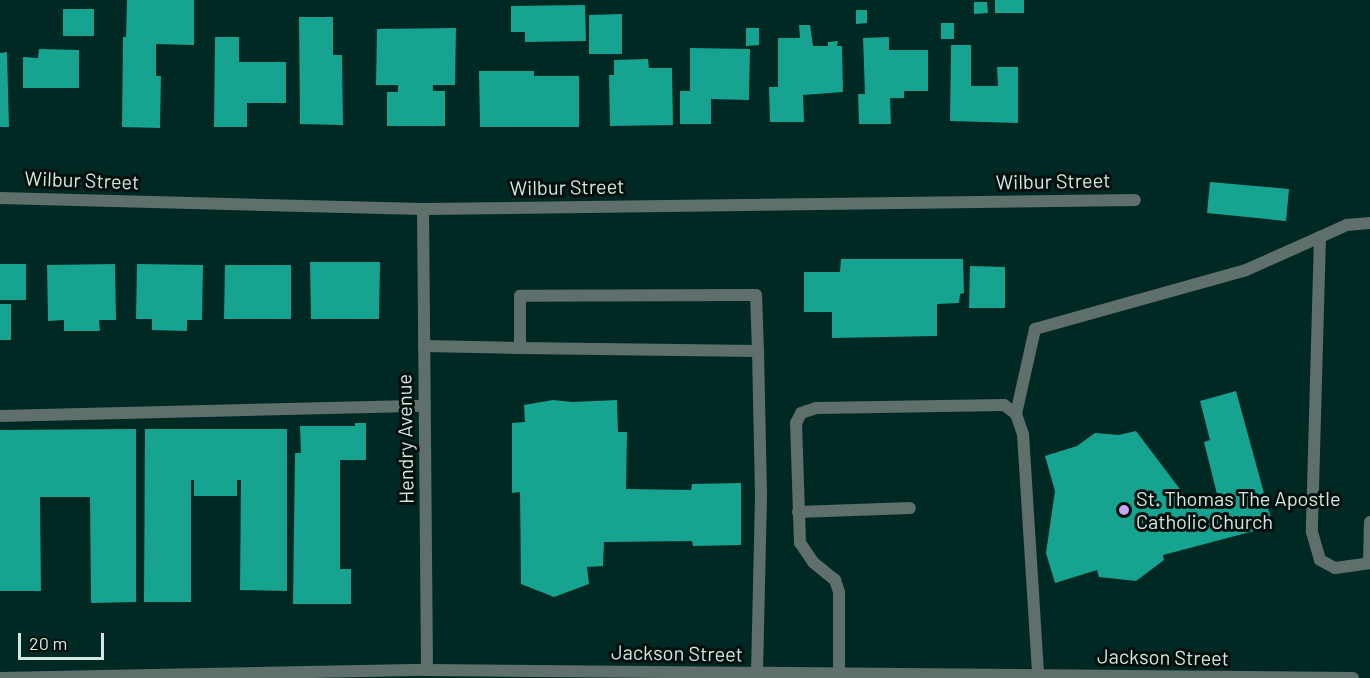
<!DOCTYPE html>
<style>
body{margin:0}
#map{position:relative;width:1370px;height:678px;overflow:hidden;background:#012923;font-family:Barlow,sans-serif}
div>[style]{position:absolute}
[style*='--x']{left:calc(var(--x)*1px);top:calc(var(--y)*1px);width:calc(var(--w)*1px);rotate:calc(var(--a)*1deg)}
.building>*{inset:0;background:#16a490}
.service>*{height:12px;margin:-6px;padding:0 6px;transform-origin:6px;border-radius:6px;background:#5f6f6b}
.minor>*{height:12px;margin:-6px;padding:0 6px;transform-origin:6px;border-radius:6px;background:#5f6f6b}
.tertiary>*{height:12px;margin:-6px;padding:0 6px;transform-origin:6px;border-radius:6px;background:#5f6f6b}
.dots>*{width:16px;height:16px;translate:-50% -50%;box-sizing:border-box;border:3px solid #020f0c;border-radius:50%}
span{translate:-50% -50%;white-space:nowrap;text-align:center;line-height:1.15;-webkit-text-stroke:6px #020f0c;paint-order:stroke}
.street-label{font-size:20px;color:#d3e7e2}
.poi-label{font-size:20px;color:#d3e7e2}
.left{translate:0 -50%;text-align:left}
.scale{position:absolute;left:18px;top:633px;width:86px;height:27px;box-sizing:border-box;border:3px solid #d3e7e2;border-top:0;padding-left:8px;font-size:18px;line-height:21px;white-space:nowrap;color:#d3e7e2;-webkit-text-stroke:4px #020f0c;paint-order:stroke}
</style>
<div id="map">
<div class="building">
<div style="clip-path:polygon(127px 0,194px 0,194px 45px,156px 44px,156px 76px,161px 76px,160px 128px,122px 127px,123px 37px,126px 37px)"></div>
<div style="clip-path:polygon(995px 0,1024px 0,1024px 13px,995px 13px)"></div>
<div style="clip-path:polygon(974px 2px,987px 2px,988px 13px,974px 14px)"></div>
<div style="clip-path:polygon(585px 5px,586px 41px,525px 42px,525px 32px,511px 32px,511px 6px)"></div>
<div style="clip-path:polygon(63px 9px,94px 9px,94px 36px,63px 36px)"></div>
<div style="clip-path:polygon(856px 10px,867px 10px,867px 23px,856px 24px)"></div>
<div style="clip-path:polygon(622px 14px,622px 54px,589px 54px,589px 15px)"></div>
<div style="clip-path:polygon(299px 17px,333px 17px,333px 55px,342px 55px,343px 125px,300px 124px)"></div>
<div style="clip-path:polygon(941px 23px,954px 23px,954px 39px,941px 39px)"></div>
<div style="clip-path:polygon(799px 25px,810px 25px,813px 46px,828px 46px,828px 42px,838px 41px,837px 46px,842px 46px,843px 92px,803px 95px,804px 122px,770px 122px,769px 87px,778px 87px,778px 38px,800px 38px)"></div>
<div style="clip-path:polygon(456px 28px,455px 85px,433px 85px,433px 91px,445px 91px,445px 126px,387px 126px,387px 92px,398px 92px,398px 85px,376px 85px,377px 29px)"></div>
<div style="clip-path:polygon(746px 28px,759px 28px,759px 45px,746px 46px)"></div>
<div style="clip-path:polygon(215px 37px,239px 37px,239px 62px,286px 62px,286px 103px,247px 103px,247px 127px,214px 127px)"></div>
<div style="clip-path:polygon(889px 37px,889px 50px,928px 50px,928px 91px,904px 91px,904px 98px,890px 98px,891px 124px,859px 124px,858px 94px,865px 94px,863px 38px)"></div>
<div style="clip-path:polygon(951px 45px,971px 45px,971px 86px,998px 86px,997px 67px,1018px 67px,1018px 123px,950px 121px)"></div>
<div style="clip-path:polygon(690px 48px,750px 49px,749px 100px,711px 99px,711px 124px,680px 124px,680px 91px,690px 91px)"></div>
<div style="clip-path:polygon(39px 49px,79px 50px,79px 88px,23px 88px,23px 57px,38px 58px)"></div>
<div style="clip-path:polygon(7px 52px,9px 127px,0 127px,0 53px)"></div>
<div style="clip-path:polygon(648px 59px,649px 68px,672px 68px,673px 125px,610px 126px,609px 75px,614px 75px,614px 60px)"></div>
<div style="clip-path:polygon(479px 71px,534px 71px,534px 76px,579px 76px,579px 127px,480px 127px)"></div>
<div style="clip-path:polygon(1210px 182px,1289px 189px,1286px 221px,1207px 213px)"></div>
<div style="clip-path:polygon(841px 259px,963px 259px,964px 293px,960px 294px,959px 303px,937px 304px,937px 336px,832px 338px,832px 312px,804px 312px,804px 272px,840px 272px)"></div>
<div style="clip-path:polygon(310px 262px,380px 262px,379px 319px,311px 319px)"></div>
<div style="clip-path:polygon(0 264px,26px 264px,26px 300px,0 300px)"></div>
<div style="clip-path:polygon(115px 264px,116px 320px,99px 320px,100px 331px,64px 331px,64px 320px,48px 321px,47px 265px)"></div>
<div style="clip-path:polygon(137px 264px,203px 265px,202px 320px,187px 320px,187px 331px,152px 330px,152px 319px,136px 319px)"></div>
<div style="clip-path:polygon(225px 265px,291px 265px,291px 319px,224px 319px)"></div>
<div style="clip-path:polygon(970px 266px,1005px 267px,1005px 308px,969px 308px)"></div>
<div style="clip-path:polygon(0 304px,11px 304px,11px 340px,0 340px)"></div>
<div style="clip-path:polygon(1236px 391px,1273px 526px,1163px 555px,1164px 560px,1136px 581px,1099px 577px,1097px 570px,1055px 583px,1046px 553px,1055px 491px,1045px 456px,1077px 446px,1095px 433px,1119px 435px,1136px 431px,1192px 505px,1218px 498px,1204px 442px,1210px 440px,1200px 401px)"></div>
<div style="clip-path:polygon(553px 400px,572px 402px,617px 400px,618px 432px,627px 432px,626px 489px,691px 490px,692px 484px,741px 483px,741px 545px,693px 546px,692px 541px,604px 542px,603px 566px,587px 567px,589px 584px,554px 597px,521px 584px,520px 492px,512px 493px,512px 423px,525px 422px,524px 405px)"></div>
<div style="clip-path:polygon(355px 423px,366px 423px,366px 460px,340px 460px,340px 569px,351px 569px,351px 604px,293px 604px,295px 453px,301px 453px,300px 426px,355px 426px)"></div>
<div style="clip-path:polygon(136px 429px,136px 602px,91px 603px,90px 497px,40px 497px,41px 591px,0 591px,0 430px)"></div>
<div style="clip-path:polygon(145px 429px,287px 429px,287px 591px,240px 590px,241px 480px,237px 480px,237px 496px,194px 496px,194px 480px,191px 480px,191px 602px,144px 602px)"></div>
</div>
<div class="service">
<div style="--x:1320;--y:237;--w:295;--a:91.6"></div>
<div style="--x:1312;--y:532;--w:29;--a:74"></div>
<div style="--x:1320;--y:560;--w:17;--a:28"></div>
<div style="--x:1335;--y:568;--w:35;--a:-8"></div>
<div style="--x:424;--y:346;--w:96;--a:1.2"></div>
<div style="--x:520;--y:348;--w:238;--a:0.7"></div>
<div style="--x:758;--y:351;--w:56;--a:-92"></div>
<div style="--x:756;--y:295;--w:236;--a:179.8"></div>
<div style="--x:520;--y:296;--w:52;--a:90"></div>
<div style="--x:1016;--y:414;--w:87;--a:-77.4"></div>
<div style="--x:1035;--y:329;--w:219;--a:-15.6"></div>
<div style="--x:1246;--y:270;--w:111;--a:-24"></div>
<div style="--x:1347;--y:225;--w:23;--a:-5"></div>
<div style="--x:0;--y:416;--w:424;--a:-1.4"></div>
<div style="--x:798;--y:512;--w:112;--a:-2"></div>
<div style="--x:1369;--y:562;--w:40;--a:-88.6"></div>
<div style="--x:757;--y:673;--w:179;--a:-88.7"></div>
<div style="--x:761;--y:494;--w:143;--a:-91.2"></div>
<div style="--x:839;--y:673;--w:81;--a:-90"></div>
<div style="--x:839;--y:592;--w:13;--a:-108"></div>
<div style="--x:835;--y:580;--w:28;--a:-141"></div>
<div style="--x:813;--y:562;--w:23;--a:-124"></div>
<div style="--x:800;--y:543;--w:120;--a:-91.9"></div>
<div style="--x:796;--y:423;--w:11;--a:-63"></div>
<div style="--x:801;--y:413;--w:16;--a:-18"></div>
<div style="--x:816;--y:408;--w:188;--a:-0.9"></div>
<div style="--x:1004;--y:405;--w:15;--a:37"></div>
<div style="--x:1016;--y:414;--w:21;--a:71"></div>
<div style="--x:1023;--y:434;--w:241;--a:86.4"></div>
</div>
<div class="minor">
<div style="--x:0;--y:198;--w:423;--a:1.5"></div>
<div style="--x:423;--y:209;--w:712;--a:-0.72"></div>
<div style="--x:423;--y:209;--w:461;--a:89.5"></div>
</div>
<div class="tertiary">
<div style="--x:0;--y:678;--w:427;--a:-1.1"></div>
<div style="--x:427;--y:670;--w:926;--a:0.49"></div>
</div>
<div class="dots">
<div style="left:1124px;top:510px;background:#c8a6ef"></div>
</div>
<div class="street-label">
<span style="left:82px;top:180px;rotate:2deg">Wilbur Street</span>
<span style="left:1053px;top:181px;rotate:-1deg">Wilbur Street</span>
<span style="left:567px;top:187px;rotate:-1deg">Wilbur Street</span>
<span style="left:405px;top:439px;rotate:-91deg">Hendry Avenue</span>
<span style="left:677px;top:653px;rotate:1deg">Jackson Street</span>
<span style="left:1163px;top:657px;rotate:1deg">Jackson Street</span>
</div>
<div class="poi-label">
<span class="left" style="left:1136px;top:510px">St. Thomas The Apostle<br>Catholic Church</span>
</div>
<div class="scale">20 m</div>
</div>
